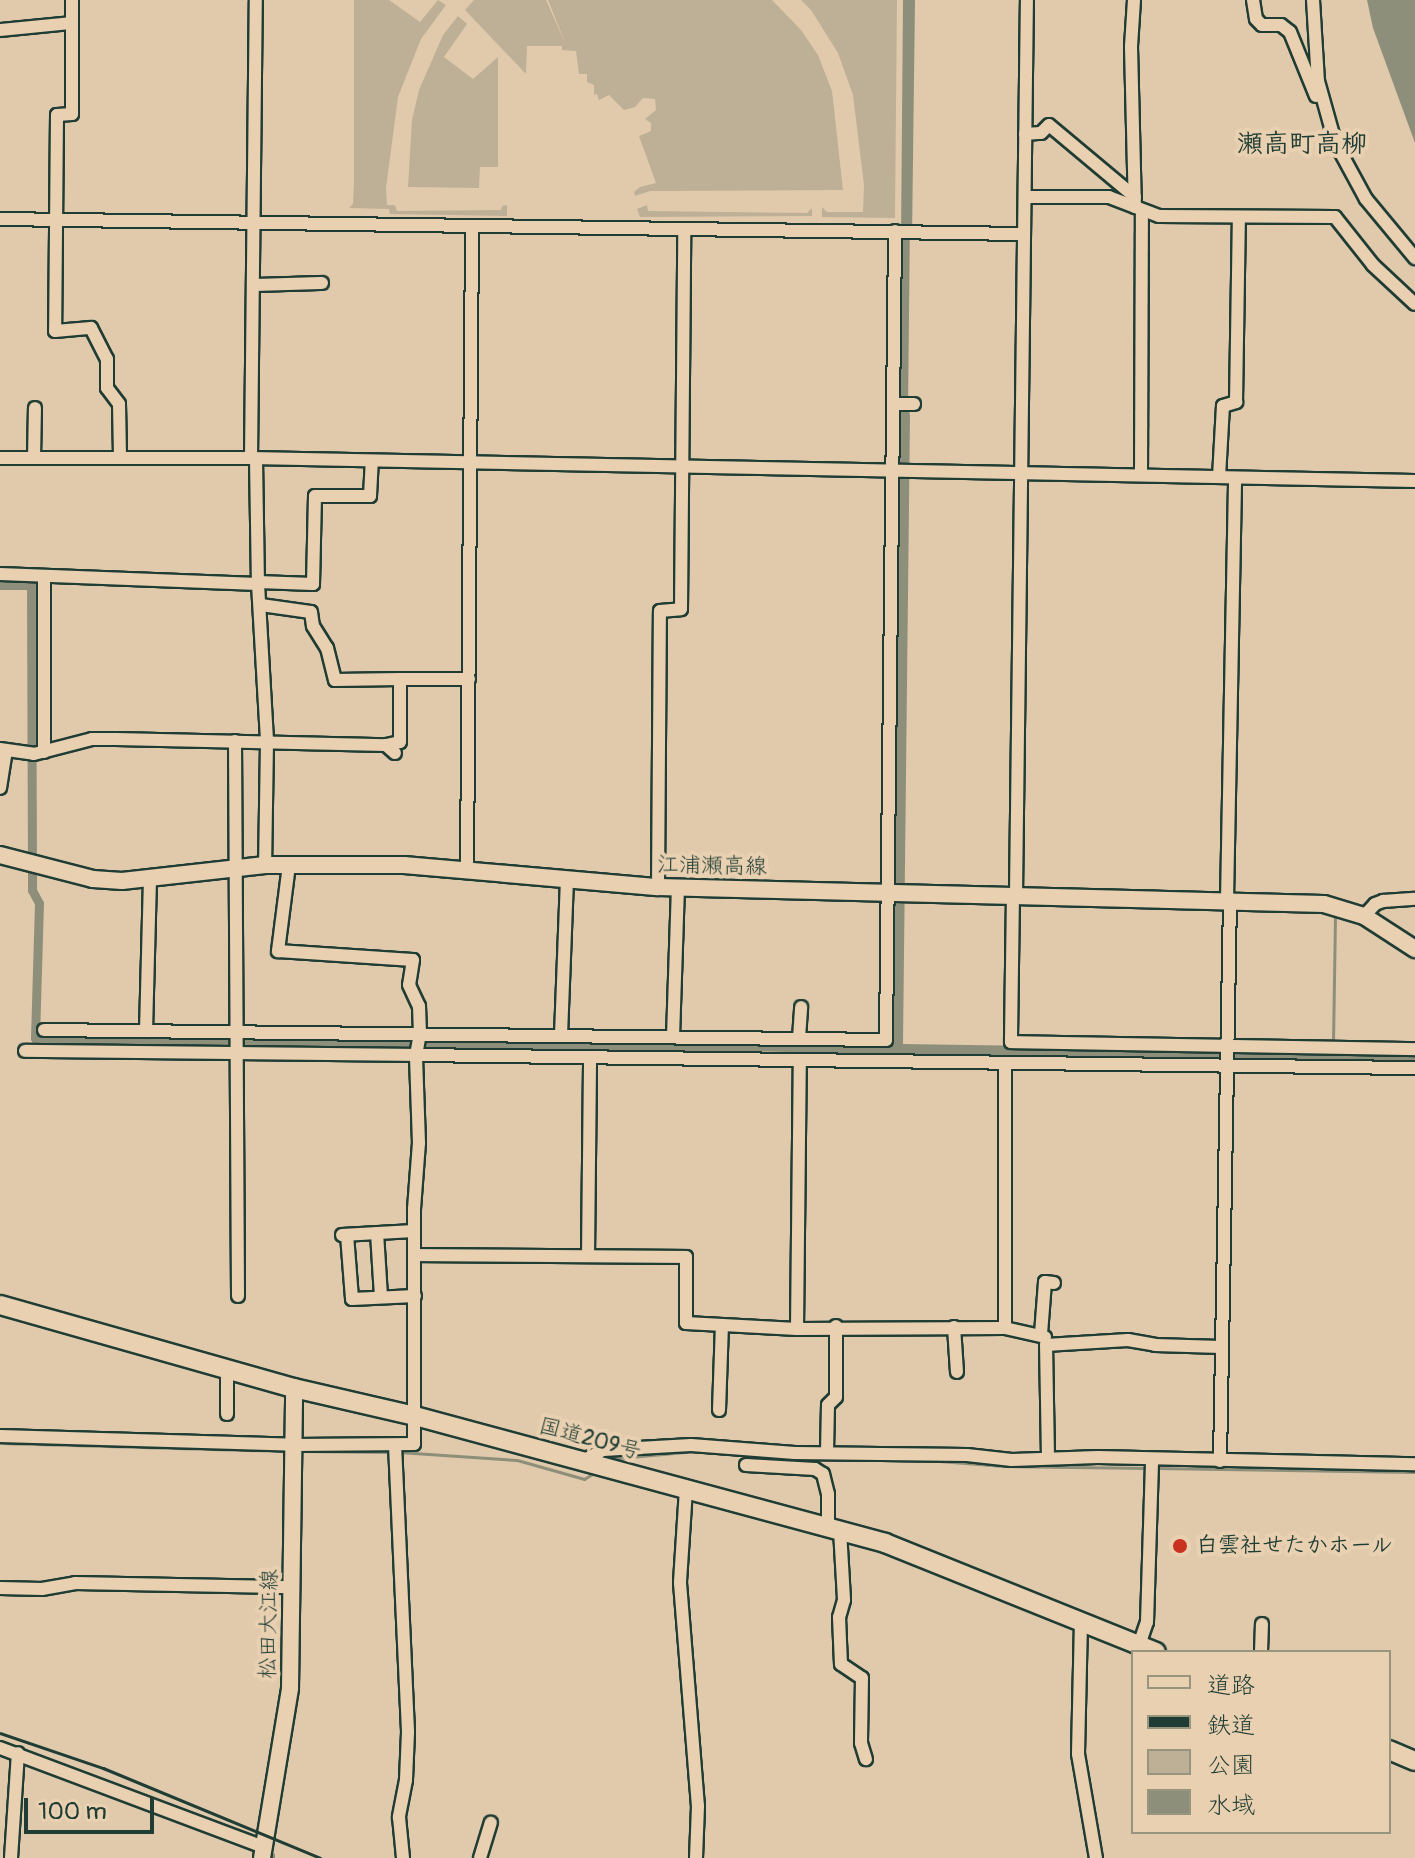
<!DOCTYPE html>
<meta charset="utf-8">
<style>
body{margin:0}
#map{position:relative;width:1415px;height:1858px;overflow:hidden;background:#e1caac;font-family:Pangolin,"Klee One",sans-serif}
div>[style]{position:absolute}
[style*='--x']{left:calc(var(--x)*1px);top:calc(var(--y)*1px);width:calc(var(--w)*1px);rotate:calc(var(--a)*1deg)}
.green>*{inset:0;background:#bdb096}
.water>*{inset:0;background:#8e8f7a}
.stream>*{height:3px;margin:-1.5px;padding:0 1.5px;transform-origin:1.5px;border-radius:1.5px;background:#8e8f7a}
.canal>*{height:9px;margin:-4.5px;padding:0 4.5px;transform-origin:4.5px;border-radius:4.5px;background:#8e8f7a}
.roads{filter:drop-shadow(2px 0 #1f3d34) drop-shadow(-2px 0 #1f3d34) drop-shadow(0 2px #1f3d34) drop-shadow(0 -2px #1f3d34)}
.minor>*{height:12px;margin:-6px;padding:0 6px;transform-origin:6px;border-radius:6px;background:#e9d0b1}
.major>*{height:16px;margin:-8px;padding:0 8px;transform-origin:8px;border-radius:8px;background:#e9d0b1}
.highway>*{height:18px;margin:-9px;padding:0 9px;transform-origin:9px;border-radius:9px;background:#e9d0b1}
.rail>*{height:3px;margin:-1.5px;padding:0 1.5px;transform-origin:1.5px;border-radius:1.5px;background:#1f3d34}
.dots>*{width:22px;height:22px;translate:-50% -50%;box-sizing:border-box;border:4px solid #e9d0b1;border-radius:50%}
span{translate:-50% -50%;white-space:nowrap;text-align:center;line-height:1.15;-webkit-text-stroke:8px #e9d0b1;paint-order:stroke}
.street-label{font-size:22px;color:#1f3d34}
.poi-label{font-size:22px;color:#1f3d34;font-weight:700}
.left{translate:0 -50%;text-align:left}
.quarter-label{font-size:26px;color:#1f3d34;font-weight:700}
.legend{position:absolute;left:1131px;top:1650px;width:260px;height:184px;box-sizing:border-box;background:#e9d0b1;border:2px solid #98957f;margin:0;padding:10px 14px;list-style:none;font-size:24px;color:#1f3d34}
.legend li{display:flex;align-items:center;gap:16px;height:40px}
.legend b{width:40px;border:2px solid #98957f}
.scale{position:absolute;left:24px;top:1798px;width:130px;height:36px;box-sizing:border-box;border:4px solid #1f3d34;border-top:0;padding-left:10px;font-size:24px;line-height:28px;white-space:nowrap;color:#1f3d34;-webkit-text-stroke:6px #e9d0b1;paint-order:stroke}
</style>
<div id="map">
<div class="green">
<div style="clip-path:polygon(354px 0,389px 0,420px 22px,438px 0,446px 5px,421px 39px,398px 97px,386px 188px,387px 205px,395px 205px,397px 211px,501px 210px,502px 206px,507px 205px,507px 216px,390px 214px,389px 209px,349px 208px,353px 204px,354px 182px)"></div>
<div style="clip-path:polygon(474px 0,546px 0,566px 45px,548px 0,772px 0,801px 30px,818px 55px,832px 91px,843px 190px,650px 191px,635px 196px,634px 192px,640px 187px,656px 183px,639px 136px,651px 131px,651px 123px,645px 119px,656px 110px,655px 99px,643px 98px,635px 107px,624px 110px,609px 95px,599px 100px,597px 94px,594px 95px,594px 85px,587px 82px,587px 74px,579px 74px,576px 51px,562px 50px,562px 46px,527px 46px,526px 74px,465px 10px)"></div>
<div style="clip-path:polygon(801px 0,897px 0,895px 218px,822px 217px,822px 207px,827px 212px,863px 212px,864px 185px,853px 95px,838px 53px,811px 10px)"></div>
<div style="clip-path:polygon(458px 16px,467px 24px,444px 57px,473px 79px,498px 57px,498px 167px,480px 167px,479px 188px,408px 187px,412px 120px,419px 90px,443px 35px)"></div>
<div style="clip-path:polygon(647px 205px,648px 211px,807px 213px,812px 208px,812px 216px,640px 217px,637px 209px)"></div>
</div>
<div class="water">
<div style="clip-path:polygon(903px 0,915px 0,912px 238px,901px 238px)"></div>
<div style="clip-path:polygon(1367px 0,1415px 0,1415px 143px,1373px 28px)"></div>
<div style="clip-path:polygon(900px 409px,909px 409px,910px 416px,903px 1044px,1415px 1052px,1415px 1064px,741px 1051px,723px 1054px,29px 1046px,42px 1033px,890px 1044px)"></div>
</div>
<div class="stream">
<div style="--x:1333;--y:1043;--w:128;--a:-89.1"></div>
<div style="--x:0;--y:1443;--w:287;--a:1.6"></div>
<div style="--x:303;--y:1451;--w:88;--a:0.7"></div>
<div style="--x:399;--y:1452;--w:118;--a:3.9"></div>
<div style="--x:517;--y:1460;--w:70;--a:15.8"></div>
<div style="--x:584;--y:1479;--w:12;--a:-31"></div>
<div style="--x:744;--y:1455;--w:52;--a:4.4"></div>
<div style="--x:608;--y:1459;--w:88;--a:-5.2"></div>
<div style="--x:939;--y:1461;--w:65;--a:4.4"></div>
<div style="--x:1004;--y:1466;--w:143;--a:0.8"></div>
<div style="--x:1155;--y:1468;--w:260;--a:0.9"></div>
<div style="--x:273;--y:1858;--w:4;--a:-90"></div>
</div>
<div class="canal">
<div style="--x:903;--y:410;--w:181;--a:-89.4"></div>
<div style="--x:0;--y:585;--w:31;--a:0"></div>
<div style="--x:31;--y:585;--w:305;--a:89.8"></div>
<div style="--x:32;--y:890;--w:15;--a:62"></div>
<div style="--x:39;--y:903;--w:135;--a:91.7"></div>
<div style="--x:35;--y:1038;--w:13;--a:0"></div>
</div>
<div class="roads">
<div class="minor">
<div style="--x:72;--y:0;--w:114;--a:90"></div>
<div style="--x:72;--y:114;--w:15;--a:176"></div>
<div style="--x:57;--y:115;--w:216;--a:90.5"></div>
<div style="--x:55;--y:331;--w:36;--a:-5"></div>
<div style="--x:91;--y:328;--w:35;--a:63"></div>
<div style="--x:107;--y:359;--w:29;--a:90"></div>
<div style="--x:107;--y:388;--w:20;--a:53"></div>
<div style="--x:119;--y:404;--w:54;--a:88.9"></div>
<div style="--x:1134;--y:0;--w:47;--a:93.7"></div>
<div style="--x:1131;--y:47;--w:160;--a:88.6"></div>
<div style="--x:1253;--y:0;--w:19;--a:81"></div>
<div style="--x:1256;--y:19;--w:8;--a:45"></div>
<div style="--x:1262;--y:25;--w:19;--a:0"></div>
<div style="--x:1281;--y:25;--w:11;--a:38"></div>
<div style="--x:1290;--y:32;--w:69;--a:67.9"></div>
<div style="--x:1313;--y:0;--w:81;--a:86.5"></div>
<div style="--x:1318;--y:81;--w:63;--a:74.4"></div>
<div style="--x:1335;--y:142;--w:65;--a:61.5"></div>
<div style="--x:1366;--y:199;--w:77;--a:50.3"></div>
<div style="--x:0;--y:30;--w:72;--a:-5.6"></div>
<div style="--x:1025;--y:134;--w:16;--a:-4"></div>
<div style="--x:1041;--y:133;--w:11;--a:-45"></div>
<div style="--x:1049;--y:125;--w:112;--a:39.9"></div>
<div style="--x:1025;--y:197;--w:84;--a:0"></div>
<div style="--x:1109;--y:197;--w:53;--a:20.8"></div>
<div style="--x:1159;--y:216;--w:176;--a:0.3"></div>
<div style="--x:1335;--y:217;--w:61;--a:51.6"></div>
<div style="--x:1373;--y:265;--w:57;--a:42.9"></div>
<div style="--x:0;--y:219;--w:1024;--a:0.84"></div>
<div style="--x:253;--y:285;--w:69;--a:-1.7"></div>
<div style="--x:893;--y:404;--w:21;--a:0"></div>
<div style="--x:0;--y:458;--w:251;--a:0"></div>
<div style="--x:251;--y:458;--w:1164;--a:1.13"></div>
<div style="--x:34;--y:458;--w:50;--a:-88.9"></div>
<div style="--x:251;--y:458;--w:458;--a:-89.4"></div>
<div style="--x:256;--y:459;--w:125;--a:89.1"></div>
<div style="--x:258;--y:584;--w:158;--a:86.7"></div>
<div style="--x:267;--y:742;--w:123;--a:90.9"></div>
<div style="--x:1141;--y:475;--w:263;--a:-89.8"></div>
<div style="--x:1219;--y:477;--w:71;--a:-86.8"></div>
<div style="--x:1223;--y:406;--w:14;--a:-17"></div>
<div style="--x:1236;--y:402;--w:184;--a:-89.1"></div>
<div style="--x:0;--y:574;--w:258;--a:2.2"></div>
<div style="--x:258;--y:582;--w:55;--a:2.1"></div>
<div style="--x:313;--y:584;--w:88;--a:-88.7"></div>
<div style="--x:315;--y:496;--w:55;--a:0"></div>
<div style="--x:370;--y:496;--w:35;--a:-87"></div>
<div style="--x:261;--y:605;--w:50;--a:8"></div>
<div style="--x:311;--y:612;--w:14;--a:82"></div>
<div style="--x:313;--y:626;--w:26;--a:58"></div>
<div style="--x:327;--y:648;--w:33;--a:76"></div>
<div style="--x:335;--y:680;--w:65;--a:-0.9"></div>
<div style="--x:235;--y:741;--w:555;--a:89.69"></div>
<div style="--x:386;--y:745;--w:14;--a:-12"></div>
<div style="--x:400;--y:742;--w:63;--a:-90"></div>
<div style="--x:400;--y:679;--w:69;--a:0"></div>
<div style="--x:0;--y:749;--w:34;--a:8"></div>
<div style="--x:34;--y:754;--w:60;--a:-14.5"></div>
<div style="--x:92;--y:739;--w:24;--a:0"></div>
<div style="--x:116;--y:739;--w:270;--a:1.3"></div>
<div style="--x:386;--y:745;--w:12;--a:42"></div>
<div style="--x:44;--y:752;--w:176;--a:-90"></div>
<div style="--x:0;--y:788;--w:38;--a:-81"></div>
<div style="--x:289;--y:865;--w:87;--a:97.3"></div>
<div style="--x:278;--y:951;--w:135;--a:3.8"></div>
<div style="--x:413;--y:960;--w:25;--a:99"></div>
<div style="--x:409;--y:985;--w:23;--a:65"></div>
<div style="--x:419;--y:1006;--w:27;--a:88"></div>
<div style="--x:420;--y:1033;--w:22;--a:100"></div>
<div style="--x:416;--y:1055;--w:999;--a:0.75"></div>
<div style="--x:467;--y:868;--w:642;--a:-89.55"></div>
<div style="--x:658;--y:887;--w:276;--a:-89.6"></div>
<div style="--x:660;--y:611;--w:21;--a:-5"></div>
<div style="--x:681;--y:609;--w:380;--a:-89.5"></div>
<div style="--x:1013;--y:894;--w:148;--a:90.8"></div>
<div style="--x:1011;--y:1042;--w:404;--a:1"></div>
<div style="--x:1016;--y:894;--w:894;--a:-89.3"></div>
<div style="--x:1227;--y:900;--w:422;--a:-88.9"></div>
<div style="--x:1364;--y:916;--w:16;--a:-47"></div>
<div style="--x:1375;--y:904;--w:9;--a:-21"></div>
<div style="--x:1383;--y:901;--w:32;--a:-4"></div>
<div style="--x:44;--y:1030;--w:842;--a:0.68"></div>
<div style="--x:886;--y:1040;--w:809;--a:-89.36"></div>
<div style="--x:146;--y:1031;--w:152;--a:-88.5"></div>
<div style="--x:561;--y:1035;--w:154;--a:-87.8"></div>
<div style="--x:673;--y:1037;--w:150;--a:-88.1"></div>
<div style="--x:799;--y:1038;--w:31;--a:-86"></div>
<div style="--x:377;--y:1233;--w:64;--a:86.4"></div>
<div style="--x:342;--y:1235;--w:72;--a:-3.2"></div>
<div style="--x:347;--y:1235;--w:64;--a:85.5"></div>
<div style="--x:352;--y:1299;--w:63;--a:-2.7"></div>
<div style="--x:415;--y:1255;--w:271;--a:0.4"></div>
<div style="--x:686;--y:1257;--w:66;--a:90"></div>
<div style="--x:686;--y:1323;--w:111;--a:3.1"></div>
<div style="--x:797;--y:1329;--w:208;--a:-0.3"></div>
<div style="--x:1005;--y:1328;--w:265;--a:-90"></div>
<div style="--x:588;--y:1256;--w:198;--a:-89.4"></div>
<div style="--x:954;--y:1327;--w:45;--a:86.2"></div>
<div style="--x:1005;--y:1328;--w:41;--a:12.7"></div>
<div style="--x:797;--y:1329;--w:269;--a:-89.4"></div>
<div style="--x:1041;--y:1334;--w:52;--a:-85.6"></div>
<div style="--x:1045;--y:1282;--w:9;--a:6"></div>
<div style="--x:719;--y:1410;--w:85;--a:-88"></div>
<div style="--x:227;--y:1414;--w:45;--a:-90"></div>
<div style="--x:0;--y:1436;--w:295;--a:1.7"></div>
<div style="--x:295;--y:1445;--w:119;--a:-0.5"></div>
<div style="--x:414;--y:1444;--w:235;--a:-90"></div>
<div style="--x:414;--y:1209;--w:66;--a:-85.7"></div>
<div style="--x:419;--y:1143;--w:88;--a:-92"></div>
<div style="--x:416;--y:1055;--w:391;--a:-179.4"></div>
<div style="--x:395;--y:1445;--w:287;--a:87.4"></div>
<div style="--x:408;--y:1732;--w:48;--a:92.4"></div>
<div style="--x:406;--y:1780;--w:38;--a:101"></div>
<div style="--x:399;--y:1817;--w:41;--a:84.4"></div>
<div style="--x:827;--y:1452;--w:47;--a:-88.8"></div>
<div style="--x:828;--y:1405;--w:11;--a:-45"></div>
<div style="--x:836;--y:1397;--w:71;--a:-90"></div>
<div style="--x:1048;--y:1458;--w:113;--a:-91"></div>
<div style="--x:1046;--y:1345;--w:82;--a:-3.5"></div>
<div style="--x:1128;--y:1340;--w:27;--a:10"></div>
<div style="--x:1155;--y:1345;--w:66;--a:1.7"></div>
<div style="--x:1220;--y:1461;--w:561;--a:-88.98"></div>
<div style="--x:581;--y:1462;--w:25;--a:-29"></div>
<div style="--x:603;--y:1450;--w:88;--a:-3.3"></div>
<div style="--x:691;--y:1445;--w:104;--a:4.4"></div>
<div style="--x:795;--y:1453;--w:172;--a:0.7"></div>
<div style="--x:967;--y:1455;--w:45;--a:6.3"></div>
<div style="--x:1012;--y:1460;--w:86;--a:-2"></div>
<div style="--x:1098;--y:1457;--w:317;--a:1.3"></div>
<div style="--x:746;--y:1465;--w:69;--a:3.3"></div>
<div style="--x:815;--y:1469;--w:9;--a:32"></div>
<div style="--x:823;--y:1474;--w:21;--a:76"></div>
<div style="--x:828;--y:1494;--w:32;--a:90"></div>
<div style="--x:686;--y:1489;--w:94;--a:93.7"></div>
<div style="--x:680;--y:1583;--w:224;--a:85.4"></div>
<div style="--x:698;--y:1806;--w:52;--a:92.2"></div>
<div style="--x:840;--y:1530;--w:70;--a:86.7"></div>
<div style="--x:844;--y:1600;--w:18;--a:106"></div>
<div style="--x:839;--y:1617;--w:47;--a:87.6"></div>
<div style="--x:841;--y:1664;--w:25;--a:34"></div>
<div style="--x:862;--y:1678;--w:65;--a:90.9"></div>
<div style="--x:861;--y:1743;--w:17;--a:73"></div>
<div style="--x:0;--y:1588;--w:42;--a:1.4"></div>
<div style="--x:42;--y:1589;--w:34;--a:-10"></div>
<div style="--x:75;--y:1583;--w:217;--a:1.1"></div>
<div style="--x:1081;--y:1621;--w:133;--a:91.3"></div>
<div style="--x:1078;--y:1754;--w:106;--a:80.2"></div>
<div style="--x:1139;--y:1645;--w:24;--a:-71"></div>
<div style="--x:1147;--y:1622;--w:162;--a:-88.2"></div>
<div style="--x:1261;--y:1652;--w:28;--a:-88"></div>
<div style="--x:0;--y:1748;--w:282;--a:20.6"></div>
<div style="--x:11;--y:1858;--w:105;--a:-86.2"></div>
<div style="--x:480;--y:1858;--w:37;--a:-73"></div>
</div>
<div class="major">
<div style="--x:0;--y:855;--w:96;--a:14.5"></div>
<div style="--x:93;--y:879;--w:29;--a:4"></div>
<div style="--x:122;--y:881;--w:144;--a:-6.4"></div>
<div style="--x:265;--y:865;--w:139;--a:0"></div>
<div style="--x:404;--y:865;--w:255;--a:5"></div>
<div style="--x:658;--y:887;--w:666;--a:1.46"></div>
<div style="--x:1324;--y:904;--w:42;--a:16.7"></div>
<div style="--x:1364;--y:916;--w:61;--a:32.9"></div>
<div style="--x:262;--y:1858;--w:172;--a:-80.6"></div>
<div style="--x:290;--y:1688;--w:300;--a:-89.2"></div>
</div>
<div class="highway">
<div style="--x:0;--y:1305;--w:305;--a:15.8"></div>
<div style="--x:294;--y:1388;--w:124;--a:13"></div>
<div style="--x:415;--y:1416;--w:487;--a:15.1"></div>
<div style="--x:885;--y:1543;--w:292;--a:21.9"></div>
<div style="--x:1389;--y:1750;--w:28;--a:23"></div>
</div>
</div>
<div class="rail">
<div style="--x:0;--y:1733;--w:109;--a:18.8"></div>
<div style="--x:103;--y:1768;--w:235;--a:22.5"></div>
</div>
<div class="dots">
<div style="left:1180px;top:1546px;background:#c8321e"></div>
</div>
<div class="street-label">
<span style="left:712px;top:866px;rotate:1deg">江浦瀬高線</span>
<span style="left:590px;top:1439px;rotate:15deg">国道209号</span>
<span style="left:269px;top:1624px;rotate:-89deg">松田大江線</span>
</div>
<div class="poi-label">
<span class="left" style="left:1196px;top:1546px">白雲社せたかホール</span>
</div>
<div class="quarter-label">
<span style="left:1302px;top:145px">瀬高町高柳</span>
</div>
<ul class="legend">
<li><b style="height:10px;background:#e9d0b1"></b>道路</li>
<li><b style="height:10px;background:#1f3d34"></b>鉄道</li>
<li><b style="height:22px;background:#bdb096"></b>公園</li>
<li><b style="height:22px;background:#8e8f7a"></b>水域</li>
</ul>
<div class="scale">100 m</div>
</div>
